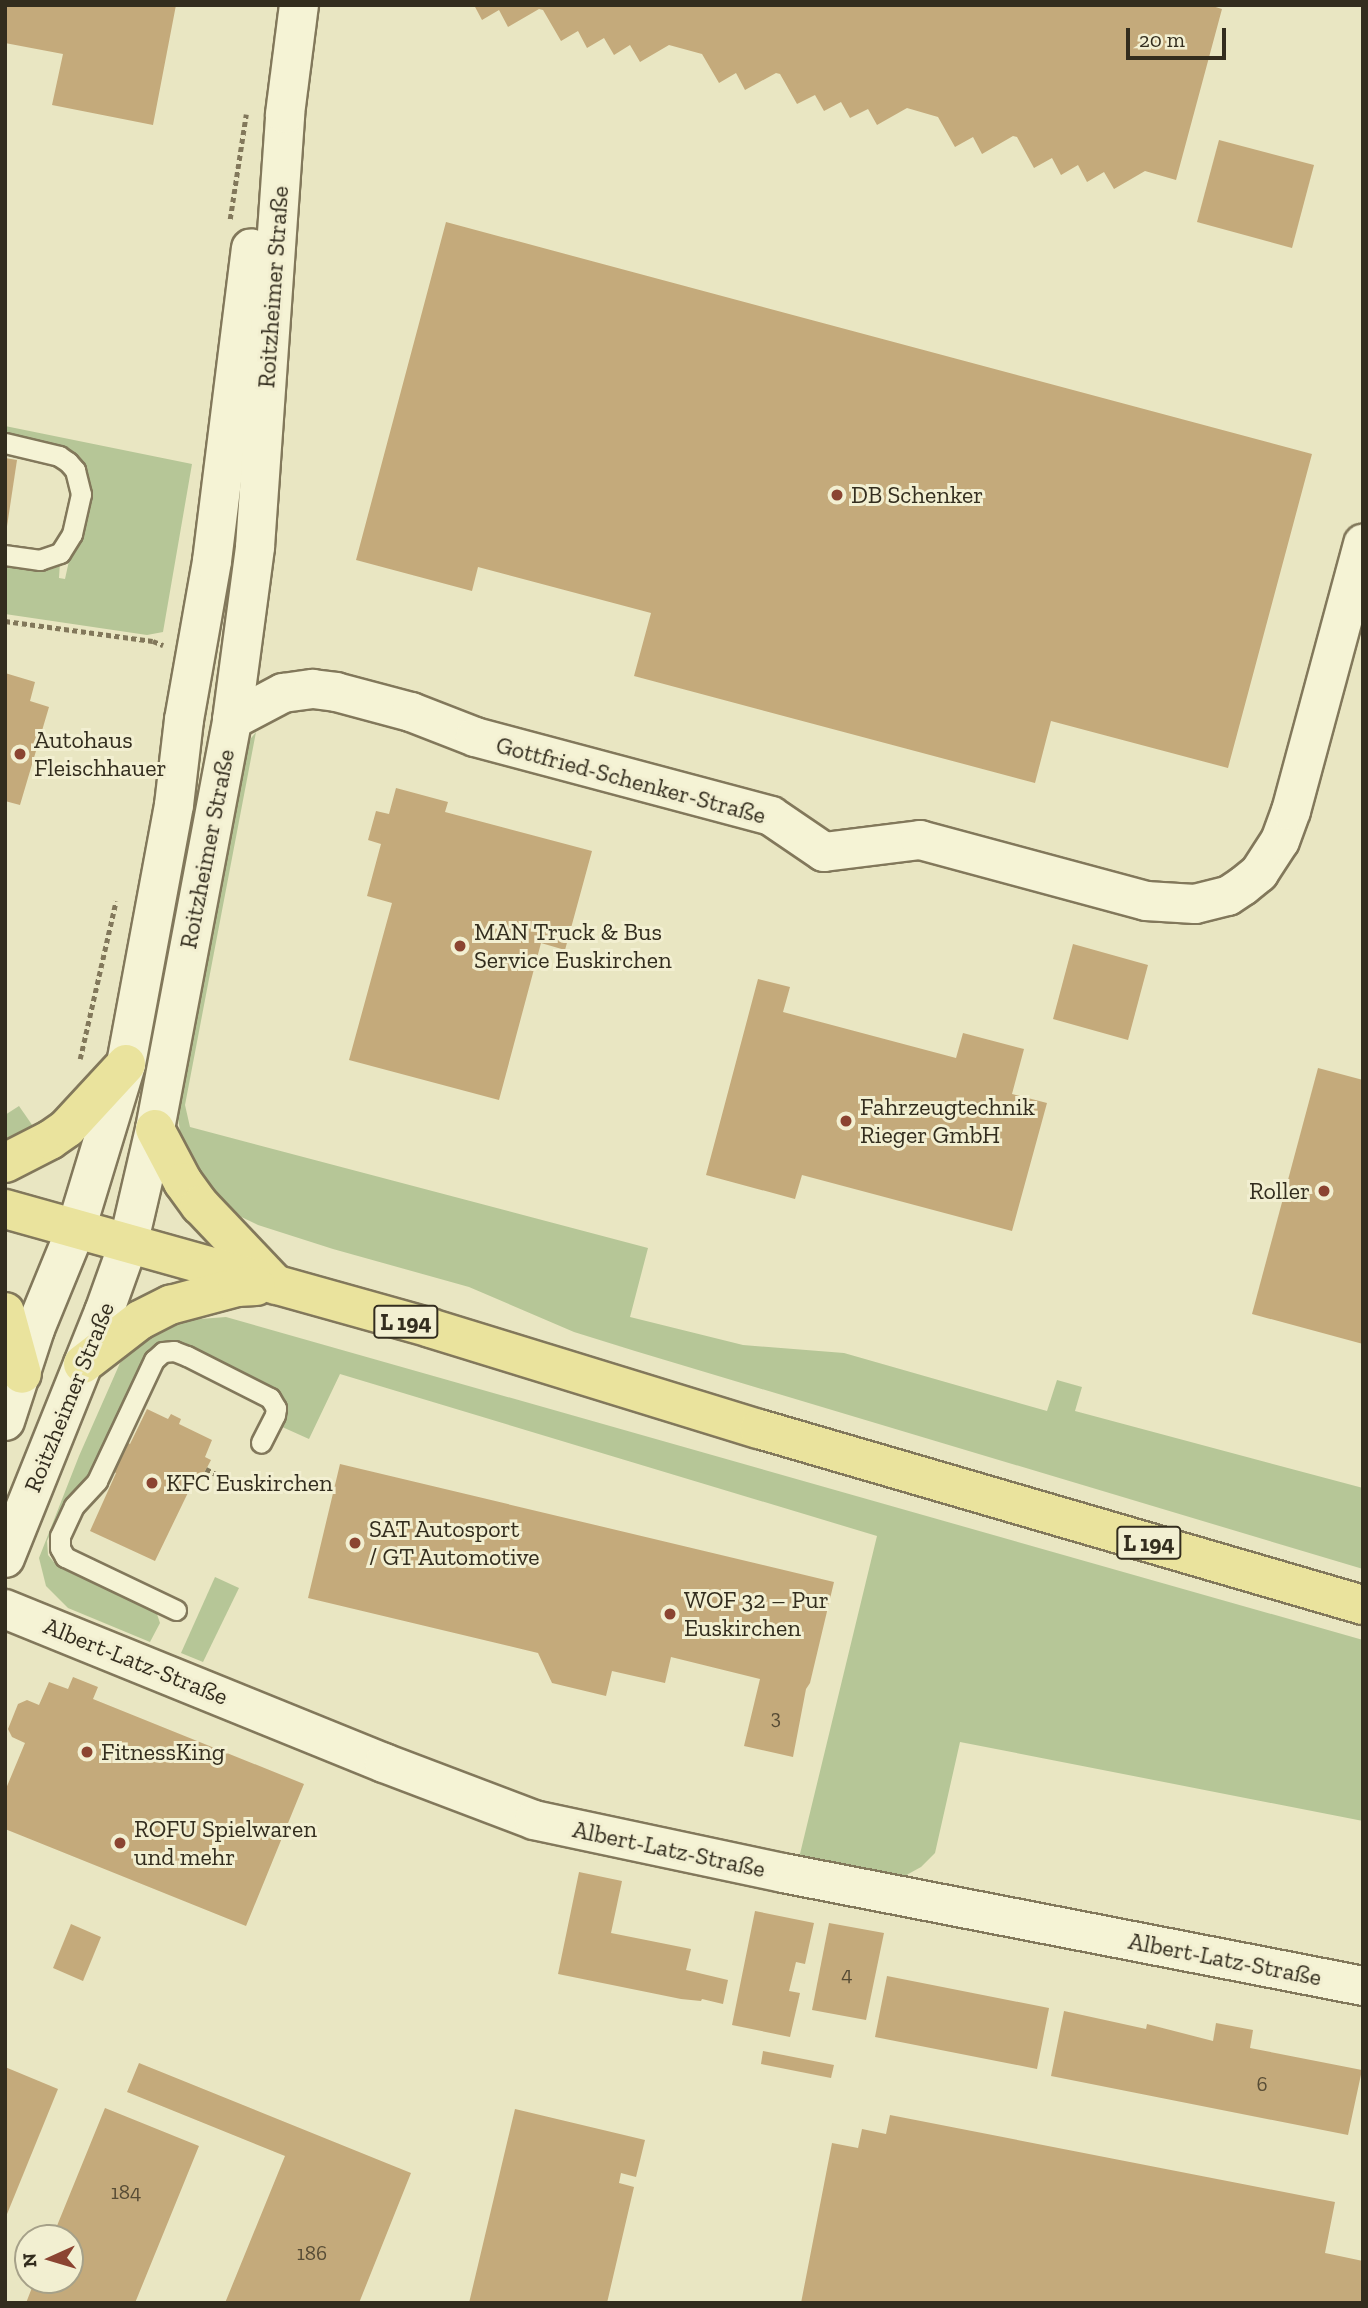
<!DOCTYPE html>
<meta charset="utf-8">
<style>
body{margin:0}
#map{position:relative;width:1368px;height:2308px;overflow:hidden;background:#e9e6c2;font-family:"Zilla Slab",serif}
div>[style]{position:absolute}
[style*='--x']{left:calc(var(--x)*1px);top:calc(var(--y)*1px);width:calc(var(--w)*1px);rotate:calc(var(--a)*1deg)}
.green>*{inset:0;background:#b6c697}
.building>*{inset:0;background:#c4aa7b}
.path>*{height:4.5px;margin-top:-2.25px;transform-origin:0;background:repeating-linear-gradient(90deg,#82785b 0 5px,transparent 0 8.5px)}
.roads{filter:drop-shadow(2px 0 #82785b) drop-shadow(-2px 0 #82785b) drop-shadow(0 2px #82785b) drop-shadow(0 -2px #82785b)}
.service>*{height:19px;margin:-9.5px;padding:0 9.5px;transform-origin:9.5px;border-radius:9.5px;background:#f5f3d5}
.minor>*{height:38px;margin:-19px;padding:0 19px;transform-origin:19px;border-radius:19px;background:#f5f3d5}
.tertiary>*{height:38px;margin:-19px;padding:0 19px;transform-origin:19px;border-radius:19px;background:#f5f3d5}
.primary>*{height:38px;margin:-19px;padding:0 19px;transform-origin:19px;border-radius:19px;background:#eae39d}
.dots>*{width:19px;height:19px;translate:-50% -50%;box-sizing:border-box;border:4px solid #f2efd1;border-radius:50%}
span{translate:-50% -50%;white-space:nowrap;text-align:center;line-height:1.15;-webkit-text-stroke:6px #f2efd1;paint-order:stroke}
.number-label{font-size:21px;color:#574c35}
.number-label span{-webkit-text-stroke-width:0}
.shield-label span{padding:2px 5px;background:#f2efd1;border:2px solid;border-radius:5px;-webkit-text-stroke-width:0}
.shield-label{font-size:23px;color:#332d1e;font-weight:700}
.street-label{font-size:24px;color:#332d1e}
.poi-label{font-size:24px;color:#332d1e}
.left{translate:0 -50%;text-align:left}
.right{translate:-100% -50%;text-align:right}
.frame{position:absolute;inset:0;border:7px solid #332d1e;pointer-events:none}
.north{position:absolute;left:14px;top:2224px;width:70px;height:70px;box-sizing:border-box;background:#f2efd1;border:2px solid #a6a189;border-radius:50%;rotate:266deg;font-size:19px;font-weight:700;line-height:28px;text-align:center;color:#332d1e}
.north::after{content:'';display:block;margin:auto;width:24px;height:32px;background:#8b4431;clip-path:polygon(50% 0,100% 100%,50% 72%,0 100%)}
.scale{position:absolute;left:1126px;top:28px;width:100px;height:32px;box-sizing:border-box;border:4px solid #332d1e;border-top:0;padding-left:9px;font-size:21px;line-height:24px;white-space:nowrap;color:#332d1e;-webkit-text-stroke:5px #f2efd1;paint-order:stroke}
</style>
<div id="map">
<div class="green">
<div style="clip-path:polygon(5px 426px,192px 464px,163px 632px,147px 635px,5px 614px,5px 564px,34px 569px,56px 565px,60px 562px,59px 578px,65px 579px,87px 479px,5px 436px)"></div>
<div style="clip-path:polygon(256px 732px,185px 1105px,190px 1127px,648px 1248px,630px 1317px,743px 1345px,844px 1353px,1047px 1411px,1057px 1380px,1082px 1387px,1075px 1411px,1363px 1488px,1363px 1569px,635px 1351px,574px 1332px,469px 1287px,333px 1249px,258px 1225px,233px 1213px,199px 1179px,182px 1142px,177px 1113px,242px 762px,248px 742px)"></div>
<div style="clip-path:polygon(19px 1106px,37px 1132px,5px 1145px,5px 1115px)"></div>
<div style="clip-path:polygon(226px 1317px,1363px 1640px,1363px 1821px,960px 1742px,935px 1853px,921px 1867px,901px 1878px,799px 1858px,877px 1536px,340px 1374px,309px 1439px,280px 1426px,286px 1406px,277px 1389px,174px 1341px,158px 1342px,149px 1349px,90px 1478px,68px 1498px,47px 1541px,48px 1555px,58px 1567px,152px 1610px,157px 1614px,160px 1623px,150px 1642px,68px 1608px,46px 1586px,39px 1558px,79px 1456px,120px 1363px,153px 1332px,174px 1321px)"></div>
<div style="clip-path:polygon(215px 1577px,239px 1588px,203px 1662px,181px 1653px)"></div>
</div>
<div class="building">
<div style="clip-path:polygon(5px 5px,176px 5px,153px 125px,52px 105px,63px 54px,5px 43px)"></div>
<div style="clip-path:polygon(474px 5px,1209px 5px,1222px 9px,1176px 180px,1145px 171px,1114px 189px,1104px 172px,1087px 182px,1078px 165px,1061px 175px,1052px 158px,1034px 168px,1017px 137px,1013px 136px,982px 154px,973px 137px,955px 147px,938px 117px,907px 108px,877px 125px,868px 109px,850px 118px,841px 102px,824px 111px,815px 95px,797px 104px,780px 74px,776px 73px,745px 90px,736px 73px,719px 83px,702px 54px,669px 45px,640px 62px,630px 45px,614px 55px,604px 38px,587px 48px,578px 31px,561px 41px,543px 10px,539px 9px,508px 27px,499px 10px,482px 20px)"></div>
<div style="clip-path:polygon(1219px 140px,1314px 165px,1292px 248px,1197px 222px)"></div>
<div style="clip-path:polygon(446px 222px,1312px 454px,1228px 768px,1051px 721px,1035px 783px,634px 676px,651px 613px,478px 567px,472px 591px,356px 560px)"></div>
<div style="clip-path:polygon(5px 458px,17px 460px,6px 533px,5px 533px)"></div>
<div style="clip-path:polygon(5px 673px,35px 682px,30px 701px,49px 707px,20px 805px,5px 801px)"></div>
<div style="clip-path:polygon(396px 788px,448px 802px,445px 812px,592px 851px,565px 950px,541px 943px,499px 1100px,349px 1060px,392px 903px,367px 896px,381px 844px,368px 840px,376px 811px,389px 814px)"></div>
<div style="clip-path:polygon(1073px 944px,1148px 965px,1128px 1040px,1053px 1019px)"></div>
<div style="clip-path:polygon(758px 979px,790px 987px,783px 1012px,956px 1058px,963px 1033px,1024px 1049px,1012px 1094px,1047px 1103px,1012px 1231px,802px 1175px,795px 1199px,706px 1175px)"></div>
<div style="clip-path:polygon(1318px 1068px,1363px 1080px,1363px 1344px,1252px 1314px)"></div>
<div style="clip-path:polygon(147px 1409px,168px 1419px,171px 1414px,181px 1419px,179px 1424px,212px 1440px,205px 1457px,211px 1460px,202px 1477px,197px 1474px,155px 1561px,90px 1531px,116px 1473px,105px 1468px,113px 1452px,120px 1455px,126px 1442px,130px 1444px)"></div>
<div style="clip-path:polygon(340px 1464px,834px 1582px,810px 1683px,806px 1689px,793px 1757px,744px 1746px,760px 1679px,671px 1657px,665px 1683px,612px 1671px,606px 1696px,552px 1683px,538px 1653px,308px 1598px)"></div>
<div style="clip-path:polygon(73px 1677px,98px 1687px,93px 1699px,304px 1784px,246px 1926px,5px 1829px,5px 1791px,25px 1743px,12px 1737px,8px 1729px,18px 1704px,27px 1700px,39px 1705px,49px 1682px,68px 1689px)"></div>
<div style="clip-path:polygon(579px 1872px,622px 1881px,611px 1933px,691px 1949px,686px 1970px,728px 1980px,723px 2004px,702px 1999px,701px 2001px,681px 1999px,558px 1974px)"></div>
<div style="clip-path:polygon(755px 1911px,814px 1923px,805px 1964px,796px 1962px,789px 1991px,800px 1993px,790px 2037px,732px 2025px)"></div>
<div style="clip-path:polygon(829px 1923px,884px 1933px,866px 2020px,812px 2010px)"></div>
<div style="clip-path:polygon(71px 1924px,101px 1937px,83px 1981px,53px 1968px)"></div>
<div style="clip-path:polygon(887px 1976px,1049px 2008px,1037px 2069px,875px 2037px)"></div>
<div style="clip-path:polygon(1064px 2011px,1146px 2029px,1147px 2024px,1213px 2041px,1216px 2023px,1253px 2030px,1250px 2048px,1362px 2070px,1348px 2135px,1051px 2076px)"></div>
<div style="clip-path:polygon(763px 2051px,834px 2065px,831px 2078px,761px 2064px)"></div>
<div style="clip-path:polygon(139px 2063px,411px 2173px,359px 2303px,225px 2303px,285px 2156px,127px 2092px)"></div>
<div style="clip-path:polygon(5px 2067px,58px 2089px,5px 2219px)"></div>
<div style="clip-path:polygon(105px 2108px,199px 2146px,135px 2303px,26px 2303px,35px 2280px,70px 2280px,70px 2238px,52px 2238px)"></div>
<div style="clip-path:polygon(515px 2109px,645px 2140px,636px 2177px,621px 2173px,619px 2183px,634px 2187px,607px 2303px,469px 2303px)"></div>
<div style="clip-path:polygon(890px 2115px,1335px 2202px,1325px 2253px,1363px 2261px,1363px 2303px,801px 2303px,832px 2143px,858px 2148px,862px 2129px,886px 2134px)"></div>
</div>
<div class="path">
<div style="--x:230;--y:219;--w:106;--a:-81.3"></div>
<div style="--x:5;--y:621;--w:149;--a:7.7"></div>
<div style="--x:153;--y:641;--w:11;--a:22"></div>
<div style="--x:80;--y:1059;--w:162;--a:-77.2"></div>
<div style="--x:206;--y:1469;--w:30;--a:27"></div>
</div>
<div class="roads">
<div class="service">
<div style="--x:5;--y:443;--w:56;--a:13.5"></div>
<div style="--x:59;--y:456;--w:11;--a:34"></div>
<div style="--x:68;--y:462;--w:11;--a:49"></div>
<div style="--x:75;--y:470;--w:25;--a:76"></div>
<div style="--x:81;--y:494;--w:41;--a:102.7"></div>
<div style="--x:72;--y:534;--w:22;--a:122"></div>
<div style="--x:60;--y:553;--w:21;--a:161"></div>
<div style="--x:40;--y:560;--w:35;--a:-172"></div>
<div style="--x:176;--y:1610;--w:123;--a:-154.5"></div>
<div style="--x:65;--y:1557;--w:10;--a:-119"></div>
<div style="--x:60;--y:1548;--w:12;--a:-90"></div>
<div style="--x:60;--y:1536;--w:33;--a:-65"></div>
<div style="--x:74;--y:1506;--w:34;--a:-47"></div>
<div style="--x:97;--y:1481;--w:134;--a:-64.8"></div>
<div style="--x:154;--y:1360;--w:12;--a:-42"></div>
<div style="--x:163;--y:1352;--w:11;--a:-5"></div>
<div style="--x:174;--y:1351;--w:14;--a:21"></div>
<div style="--x:187;--y:1356;--w:93;--a:26.8"></div>
<div style="--x:270;--y:1398;--w:12;--a:59"></div>
<div style="--x:276;--y:1408;--w:7;--a:98"></div>
<div style="--x:275;--y:1415;--w:31;--a:117"></div>
</div>
<div class="minor">
<div style="--x:232;--y:720;--w:58;--a:-27.9"></div>
<div style="--x:283;--y:693;--w:30;--a:-8"></div>
<div style="--x:313;--y:689;--w:23;--a:7"></div>
<div style="--x:336;--y:692;--w:78;--a:14.9"></div>
<div style="--x:411;--y:712;--w:69;--a:21.3"></div>
<div style="--x:475;--y:737;--w:306;--a:14.9"></div>
<div style="--x:771;--y:816;--w:64;--a:34.2"></div>
<div style="--x:824;--y:852;--w:97;--a:-7.1"></div>
<div style="--x:920;--y:840;--w:234;--a:15.1"></div>
<div style="--x:1146;--y:901;--w:49;--a:3.5"></div>
<div style="--x:1195;--y:904;--w:34;--a:-14"></div>
<div style="--x:1228;--y:896;--w:18;--a:-34"></div>
<div style="--x:1243;--y:886;--w:21;--a:-39"></div>
<div style="--x:1259;--y:873;--w:38;--a:-57"></div>
<div style="--x:1280;--y:841;--w:32;--a:-70"></div>
<div style="--x:1291;--y:811;--w:277;--a:-74.9"></div>
<div style="--x:5;--y:1609;--w:409;--a:22.1"></div>
<div style="--x:384;--y:1763;--w:160;--a:20.8"></div>
<div style="--x:534;--y:1820;--w:255;--a:12"></div>
<div style="--x:783;--y:1873;--w:591;--a:11.02"></div>
</div>
<div class="tertiary">
<div style="--x:5;--y:1421;--w:97;--a:-71.9"></div>
<div style="--x:35;--y:1329;--w:108;--a:-67.7"></div>
<div style="--x:76;--y:1229;--w:172;--a:-73.1"></div>
<div style="--x:126;--y:1064;--w:263;--a:-79.5"></div>
<div style="--x:174;--y:805;--w:86;--a:-83.3"></div>
<div style="--x:184;--y:720;--w:161;--a:-80"></div>
<div style="--x:212;--y:561;--w:315;--a:-82.9"></div>
<div style="--x:5;--y:1558;--w:265;--a:-68.1"></div>
<div style="--x:104;--y:1312;--w:71;--a:-70.3"></div>
<div style="--x:128;--y:1245;--w:119;--a:-76.9"></div>
<div style="--x:155;--y:1129;--w:416;--a:-79.3"></div>
<div style="--x:232;--y:720;--w:175;--a:-82.4"></div>
<div style="--x:255;--y:547;--w:434;--a:-86"></div>
<div style="--x:285;--y:114;--w:110;--a:-82.7"></div>
</div>
<div class="primary">
<div style="--x:155;--y:1129;--w:60;--a:62.2"></div>
<div style="--x:183;--y:1182;--w:29;--a:54"></div>
<div style="--x:200;--y:1205;--w:110;--a:46.5"></div>
<div style="--x:5;--y:1163;--w:51;--a:-27.1"></div>
<div style="--x:50;--y:1140;--w:21;--a:-35"></div>
<div style="--x:67;--y:1128;--w:87;--a:-47.3"></div>
<div style="--x:5;--y:1209;--w:441;--a:15.6"></div>
<div style="--x:430;--y:1328;--w:344;--a:17.1"></div>
<div style="--x:759;--y:1429;--w:629;--a:16.25"></div>
<div style="--x:5;--y:1312;--w:64;--a:74.7"></div>
<div style="--x:83;--y:1364;--w:72;--a:-37.7"></div>
<div style="--x:140;--y:1320;--w:34;--a:-27"></div>
<div style="--x:170;--y:1305;--w:69;--a:-15"></div>
<div style="--x:237;--y:1287;--w:19;--a:-3"></div>
</div>
</div>
<div class="dots">
<div style="left:837px;top:495px;background:#8b4431"></div>
<div style="left:20px;top:754px;background:#8b4431"></div>
<div style="left:460px;top:946px;background:#8b4431"></div>
<div style="left:846px;top:1121px;background:#8b4431"></div>
<div style="left:1324px;top:1191px;background:#8b4431"></div>
<div style="left:152px;top:1483px;background:#8b4431"></div>
<div style="left:355px;top:1543px;background:#8b4431"></div>
<div style="left:670px;top:1614px;background:#8b4431"></div>
<div style="left:87px;top:1752px;background:#8b4431"></div>
<div style="left:120px;top:1843px;background:#8b4431"></div>
</div>
<div class="number-label">
<span style="left:776px;top:1717px">3</span>
<span style="left:847px;top:1974px">4</span>
<span style="left:1262px;top:2084px">6</span>
<span style="left:126px;top:2192px">184</span>
<span style="left:312px;top:2253px">186</span>
</div>
<div class="shield-label">
<span style="left:406px;top:1322px">L 194</span>
<span style="left:1149px;top:1543px">L 194</span>
</div>
<div class="street-label">
<span style="left:273px;top:287px;rotate:-86deg">Roitzheimer Straße</span>
<span style="left:631px;top:780px;rotate:15deg">Gottfried-Schenker-Straße</span>
<span style="left:207px;top:849px;rotate:-79deg">Roitzheimer Straße</span>
<span style="left:69px;top:1397px;rotate:-68deg">Roitzheimer Straße</span>
<span style="left:136px;top:1661px;rotate:22deg">Albert-Latz-Straße</span>
<span style="left:669px;top:1849px;rotate:12deg">Albert-Latz-Straße</span>
<span style="left:1225px;top:1959px;rotate:11deg">Albert-Latz-Straße</span>
</div>
<div class="poi-label">
<span class="left" style="left:851px;top:495px">DB Schenker</span>
<span class="left" style="left:34px;top:754px">Autohaus<br>Fleischhauer</span>
<span class="left" style="left:474px;top:946px">MAN Truck &amp; Bus<br>Service Euskirchen</span>
<span class="left" style="left:860px;top:1121px">Fahrzeugtechnik<br>Rieger GmbH</span>
<span class="right" style="left:1310px;top:1191px">Roller</span>
<span class="left" style="left:166px;top:1483px">KFC Euskirchen</span>
<span class="left" style="left:369px;top:1543px">SAT Autosport<br>/ GT Automotive</span>
<span class="left" style="left:684px;top:1614px">WOF 32 – Pur<br>Euskirchen</span>
<span class="left" style="left:101px;top:1752px">FitnessKing</span>
<span class="left" style="left:134px;top:1843px">ROFU Spielwaren<br>und mehr</span>
</div>
<div class="frame"></div>
<div class="north">N</div>
<div class="scale">20 m</div>
</div>
